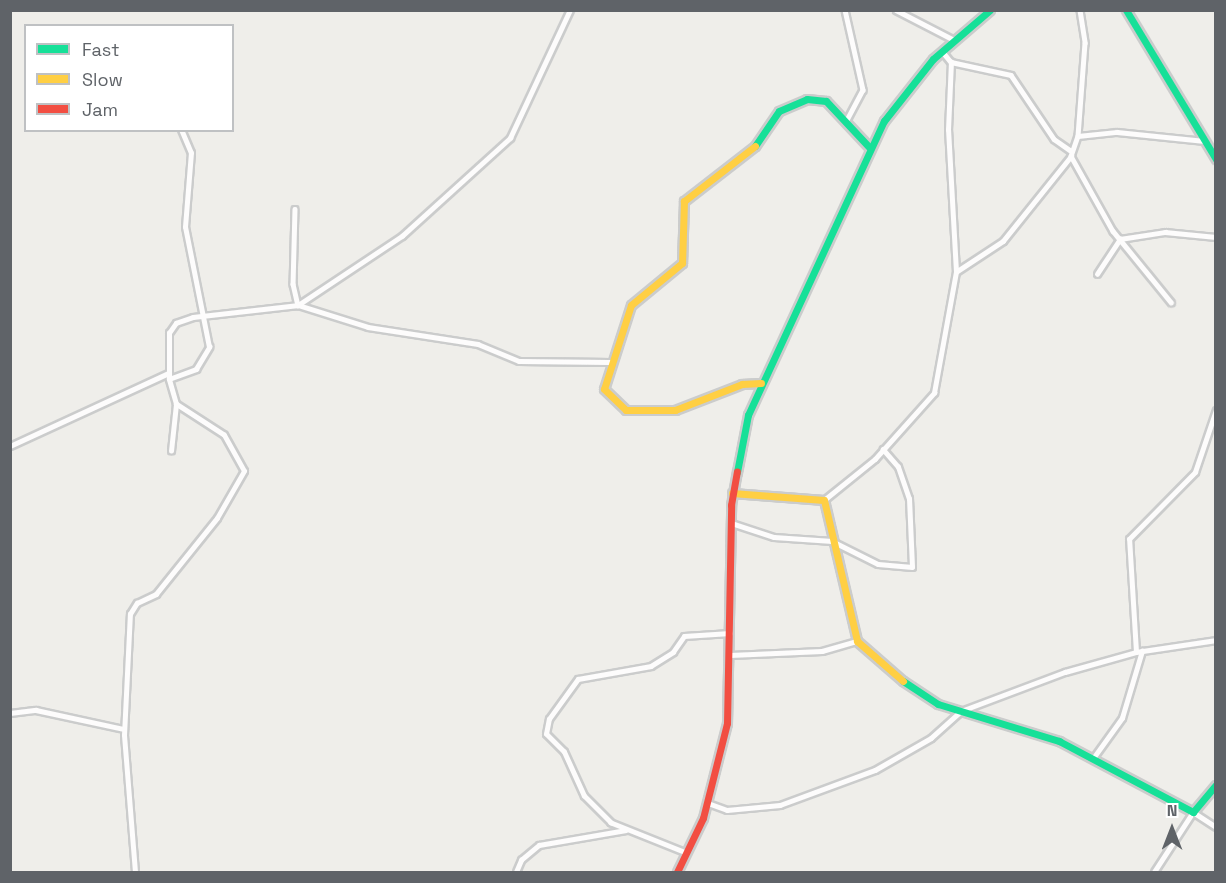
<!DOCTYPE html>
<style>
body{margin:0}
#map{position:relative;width:1226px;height:883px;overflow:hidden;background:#efeeea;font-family:"Space Grotesk",sans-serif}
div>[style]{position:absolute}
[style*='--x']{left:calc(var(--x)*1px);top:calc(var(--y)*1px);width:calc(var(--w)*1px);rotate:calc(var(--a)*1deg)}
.roads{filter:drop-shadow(2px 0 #cbcccc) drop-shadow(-2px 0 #cbcccc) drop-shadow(0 2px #cbcccc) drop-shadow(0 -2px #cbcccc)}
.street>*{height:4.5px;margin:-2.25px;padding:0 2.25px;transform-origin:2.25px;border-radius:2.25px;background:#fdfcfc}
.fast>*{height:7px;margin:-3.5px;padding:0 3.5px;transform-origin:3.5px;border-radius:3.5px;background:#16e098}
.slow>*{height:7px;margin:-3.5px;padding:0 3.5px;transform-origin:3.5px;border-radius:3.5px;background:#ffcf43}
.jam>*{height:7px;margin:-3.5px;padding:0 3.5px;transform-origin:3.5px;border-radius:3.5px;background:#f24e42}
span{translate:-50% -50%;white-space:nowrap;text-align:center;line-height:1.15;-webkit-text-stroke:4.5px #fff;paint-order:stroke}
.frame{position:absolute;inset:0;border:12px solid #5f6368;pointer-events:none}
.legend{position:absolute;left:24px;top:24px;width:210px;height:108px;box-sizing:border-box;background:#fff;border:2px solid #bfc1c3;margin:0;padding:8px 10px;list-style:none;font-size:18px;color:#5f6368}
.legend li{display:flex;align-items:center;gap:12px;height:30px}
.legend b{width:30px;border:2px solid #bfc1c3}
.north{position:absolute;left:1142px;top:799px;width:60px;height:60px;-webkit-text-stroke:4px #fff;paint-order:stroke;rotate:0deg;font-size:16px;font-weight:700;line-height:24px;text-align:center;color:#5f6368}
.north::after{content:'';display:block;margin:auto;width:21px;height:27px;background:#5f6368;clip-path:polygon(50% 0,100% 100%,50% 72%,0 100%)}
</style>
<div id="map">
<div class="roads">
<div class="street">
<div style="--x:845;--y:10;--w:82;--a:77.3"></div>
<div style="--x:863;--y:90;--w:36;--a:118"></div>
<div style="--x:896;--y:10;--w:65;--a:27.3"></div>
<div style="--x:1080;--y:10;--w:33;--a:81"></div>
<div style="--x:1085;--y:43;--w:93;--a:94.3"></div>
<div style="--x:1078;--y:136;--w:21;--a:109"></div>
<div style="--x:1071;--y:156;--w:86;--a:60.8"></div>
<div style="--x:1113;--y:231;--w:92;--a:50.8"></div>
<div style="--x:942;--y:51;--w:14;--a:51"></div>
<div style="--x:951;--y:62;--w:61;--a:12.2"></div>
<div style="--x:1011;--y:75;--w:77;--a:56.1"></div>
<div style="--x:1054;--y:139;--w:19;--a:35"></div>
<div style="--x:1078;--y:136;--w:39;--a:-6"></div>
<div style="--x:1117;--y:132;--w:88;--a:5.8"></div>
<div style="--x:295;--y:209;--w:75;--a:91.5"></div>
<div style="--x:293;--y:284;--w:22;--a:77"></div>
<div style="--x:956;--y:272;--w:56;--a:-33.4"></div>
<div style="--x:1003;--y:241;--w:109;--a:-51.3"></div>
<div style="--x:1097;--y:274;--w:42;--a:-56.7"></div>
<div style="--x:1120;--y:239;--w:46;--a:-8.8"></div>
<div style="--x:1165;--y:232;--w:51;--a:5.6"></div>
<div style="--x:298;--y:305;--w:125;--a:-33.6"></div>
<div style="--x:402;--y:236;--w:146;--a:-42.2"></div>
<div style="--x:510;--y:138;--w:141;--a:-64.9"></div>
<div style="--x:169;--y:379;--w:29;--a:-20"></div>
<div style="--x:196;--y:369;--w:26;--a:-59"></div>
<div style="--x:209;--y:347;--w:122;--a:-101.3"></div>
<div style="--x:185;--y:227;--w:74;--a:-85.4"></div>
<div style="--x:191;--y:153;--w:25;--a:-113"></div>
<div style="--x:10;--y:446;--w:175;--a:-24.7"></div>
<div style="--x:171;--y:451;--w:47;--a:-83.9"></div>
<div style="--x:176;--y:404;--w:26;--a:-106"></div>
<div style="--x:169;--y:379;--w:46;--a:-90"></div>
<div style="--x:169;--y:333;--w:12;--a:-55"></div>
<div style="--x:176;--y:323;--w:18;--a:-19"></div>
<div style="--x:193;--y:317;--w:106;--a:-6.5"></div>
<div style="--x:298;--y:305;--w:73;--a:17.4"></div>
<div style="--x:368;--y:327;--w:111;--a:8.8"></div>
<div style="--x:478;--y:344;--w:44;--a:22.5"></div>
<div style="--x:519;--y:361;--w:90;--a:0.6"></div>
<div style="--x:824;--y:500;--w:65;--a:-38.8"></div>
<div style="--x:875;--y:459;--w:89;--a:-48.2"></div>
<div style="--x:934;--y:393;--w:123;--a:-79.7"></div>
<div style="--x:956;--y:272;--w:142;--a:-93.2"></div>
<div style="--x:948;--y:130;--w:68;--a:-87.5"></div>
<div style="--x:731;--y:523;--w:45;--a:18"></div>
<div style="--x:774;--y:537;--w:58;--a:3.9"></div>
<div style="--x:832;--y:541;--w:51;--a:26.6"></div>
<div style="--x:878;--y:564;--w:34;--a:5"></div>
<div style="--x:912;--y:567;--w:68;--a:-92.5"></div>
<div style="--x:909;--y:499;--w:34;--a:-109"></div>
<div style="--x:898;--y:467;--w:23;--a:-131"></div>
<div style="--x:1136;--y:652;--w:113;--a:-93.5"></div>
<div style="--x:1129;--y:539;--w:94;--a:-45.4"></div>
<div style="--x:1195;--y:472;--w:65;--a:-71.3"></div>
<div style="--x:730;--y:655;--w:92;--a:-2.5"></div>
<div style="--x:822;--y:651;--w:36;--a:-16"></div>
<div style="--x:10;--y:713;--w:26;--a:-7"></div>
<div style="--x:36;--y:710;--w:90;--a:12.2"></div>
<div style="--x:1094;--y:757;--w:48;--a:-54.3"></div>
<div style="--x:1122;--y:718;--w:70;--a:-73.4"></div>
<div style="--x:708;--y:803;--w:20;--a:20"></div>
<div style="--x:727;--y:810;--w:53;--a:-5.4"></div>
<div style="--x:780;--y:805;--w:101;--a:-20.2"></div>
<div style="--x:875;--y:770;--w:64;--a:-29.7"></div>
<div style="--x:931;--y:738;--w:40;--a:-42"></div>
<div style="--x:961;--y:711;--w:111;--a:-20.6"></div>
<div style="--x:1065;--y:672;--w:74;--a:-15.7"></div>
<div style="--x:1136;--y:652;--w:81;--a:-8.5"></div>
<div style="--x:686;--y:853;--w:81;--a:-158.2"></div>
<div style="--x:611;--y:823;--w:38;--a:-135"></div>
<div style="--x:584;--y:796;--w:48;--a:-114.4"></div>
<div style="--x:564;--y:752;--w:25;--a:-135"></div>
<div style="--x:546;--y:734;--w:15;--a:-79"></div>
<div style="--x:549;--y:719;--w:49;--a:-54.1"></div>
<div style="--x:578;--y:679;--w:74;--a:-10.1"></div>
<div style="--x:651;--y:666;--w:26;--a:-32"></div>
<div style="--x:673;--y:652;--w:19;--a:-55"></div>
<div style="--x:684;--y:636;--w:46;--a:-3.7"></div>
<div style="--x:135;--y:872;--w:137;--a:-94.6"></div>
<div style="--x:124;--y:735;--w:121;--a:-87.2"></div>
<div style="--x:130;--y:614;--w:13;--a:-58"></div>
<div style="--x:137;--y:603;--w:21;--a:-25"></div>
<div style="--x:156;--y:594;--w:97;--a:-51.2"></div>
<div style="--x:217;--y:518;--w:54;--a:-60.1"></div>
<div style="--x:244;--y:471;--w:41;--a:-119.1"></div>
<div style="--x:224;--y:435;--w:57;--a:-147.1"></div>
<div style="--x:516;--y:872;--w:13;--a:-67"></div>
<div style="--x:521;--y:860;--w:23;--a:-40"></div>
<div style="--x:539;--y:845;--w:88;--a:-9.8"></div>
<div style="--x:1154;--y:872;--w:72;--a:-57"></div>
<div style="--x:1193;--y:812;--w:27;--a:33"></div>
</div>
<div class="fast">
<div style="--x:1126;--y:10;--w:174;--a:58.9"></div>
<div style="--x:755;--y:146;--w:42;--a:-55.6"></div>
<div style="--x:779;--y:111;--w:30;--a:-23"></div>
<div style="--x:807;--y:99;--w:19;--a:6"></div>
<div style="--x:826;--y:101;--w:63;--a:46.9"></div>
<div style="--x:737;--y:472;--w:58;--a:-79.1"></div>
<div style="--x:748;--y:415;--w:324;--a:-65.2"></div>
<div style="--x:884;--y:121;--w:79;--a:-51.7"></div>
<div style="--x:933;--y:59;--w:75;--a:-40.7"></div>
<div style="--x:903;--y:681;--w:42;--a:33.3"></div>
<div style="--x:938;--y:704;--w:127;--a:17"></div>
<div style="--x:1059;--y:741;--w:152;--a:27.9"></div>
<div style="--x:1193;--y:812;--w:35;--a:-50"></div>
</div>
<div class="slow">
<div style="--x:755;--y:146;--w:90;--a:142.2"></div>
<div style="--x:684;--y:201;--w:62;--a:91.8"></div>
<div style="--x:682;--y:263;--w:66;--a:140.5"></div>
<div style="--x:631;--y:305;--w:88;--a:107.8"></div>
<div style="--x:604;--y:389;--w:30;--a:44"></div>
<div style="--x:626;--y:410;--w:49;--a:0"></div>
<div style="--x:675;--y:410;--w:72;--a:-21.2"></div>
<div style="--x:742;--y:384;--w:19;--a:-3"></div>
<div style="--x:732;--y:493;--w:92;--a:4.4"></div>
<div style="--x:824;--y:500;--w:145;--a:76.8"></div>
<div style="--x:857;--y:641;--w:61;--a:41"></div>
</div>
<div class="jam">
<div style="--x:677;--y:872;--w:60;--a:-64.3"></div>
<div style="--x:703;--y:818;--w:98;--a:-75.8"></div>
<div style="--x:727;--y:723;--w:218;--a:-88.9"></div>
<div style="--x:731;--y:505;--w:34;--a:-80"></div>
</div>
</div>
<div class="frame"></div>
<ul class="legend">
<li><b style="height:8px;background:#16e098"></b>Fast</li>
<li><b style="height:8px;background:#ffcf43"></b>Slow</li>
<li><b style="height:8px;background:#f24e42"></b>Jam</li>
</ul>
<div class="north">N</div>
</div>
